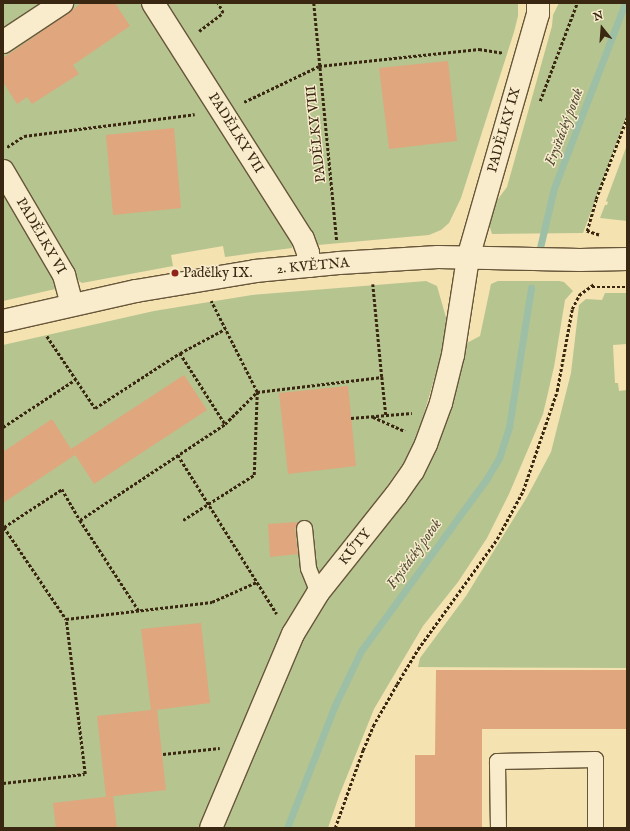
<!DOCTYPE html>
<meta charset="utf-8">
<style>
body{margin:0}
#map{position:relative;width:630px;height:831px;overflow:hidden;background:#f4e2b1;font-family:"IM FELL English",serif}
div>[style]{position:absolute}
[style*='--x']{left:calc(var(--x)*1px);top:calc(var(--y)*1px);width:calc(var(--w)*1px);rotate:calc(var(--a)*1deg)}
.green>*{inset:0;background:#b6c490}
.stream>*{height:7px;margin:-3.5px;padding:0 3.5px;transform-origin:3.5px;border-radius:3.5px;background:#9dbfa6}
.building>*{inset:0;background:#e0a67d}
.path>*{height:2.5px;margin-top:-1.25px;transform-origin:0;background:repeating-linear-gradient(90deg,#3a2712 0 3px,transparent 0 5px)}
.roads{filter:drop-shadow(1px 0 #68563a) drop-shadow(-1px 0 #68563a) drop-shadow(0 1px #68563a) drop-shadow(0 -1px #68563a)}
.lane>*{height:15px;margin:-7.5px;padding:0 7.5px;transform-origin:7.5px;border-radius:7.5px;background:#f8eccc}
.street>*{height:22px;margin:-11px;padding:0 11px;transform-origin:11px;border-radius:11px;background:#f8eccc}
.secondary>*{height:22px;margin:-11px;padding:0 11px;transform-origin:11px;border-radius:11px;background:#f8eccc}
.dots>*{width:11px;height:11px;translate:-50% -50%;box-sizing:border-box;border:2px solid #f8eccc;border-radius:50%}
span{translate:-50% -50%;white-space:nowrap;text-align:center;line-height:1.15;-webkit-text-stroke:3px #f8eccc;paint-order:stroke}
.street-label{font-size:14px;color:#3a2712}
.poi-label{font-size:14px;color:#3a2712}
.left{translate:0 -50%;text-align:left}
.water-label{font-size:15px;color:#534d37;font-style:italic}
.frame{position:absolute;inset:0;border:4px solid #3a2712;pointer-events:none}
.north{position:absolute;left:582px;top:8px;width:40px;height:40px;-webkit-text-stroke:3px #f8eccc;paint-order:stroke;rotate:343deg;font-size:11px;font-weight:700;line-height:16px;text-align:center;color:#3a2712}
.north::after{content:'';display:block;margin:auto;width:14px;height:18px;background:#3a2712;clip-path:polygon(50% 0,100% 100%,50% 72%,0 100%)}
</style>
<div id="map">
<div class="green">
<div style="clip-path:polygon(3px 3px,145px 3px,293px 244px,292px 248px,225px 257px,223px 246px,171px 255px,173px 266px,82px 283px,79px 281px,3px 162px)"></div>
<div style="clip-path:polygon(163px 3px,518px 3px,518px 16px,514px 32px,461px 198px,449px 223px,441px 230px,429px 235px,318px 245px)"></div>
<div style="clip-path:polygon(559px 3px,627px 3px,627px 115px,583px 233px,492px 234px,489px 224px,495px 203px,507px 187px,552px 26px,553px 15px)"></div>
<div style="clip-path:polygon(627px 145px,627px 221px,600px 218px,605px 205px,607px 205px,608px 202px,606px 201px)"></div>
<div style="clip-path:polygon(3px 189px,64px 287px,3px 301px)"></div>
<div style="clip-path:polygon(426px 281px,437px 286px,449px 328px,414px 448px,346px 544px,248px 713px,199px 828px,3px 828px,3px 345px,154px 311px,252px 295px)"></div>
<div style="clip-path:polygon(498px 281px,559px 281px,564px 282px,573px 291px,565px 300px,554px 367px,543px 414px,509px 494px,487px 538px,458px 582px,423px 626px,374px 709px,339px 796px,328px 828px,223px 828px,288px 659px,328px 599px,385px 526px,430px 458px,458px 382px,465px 344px,480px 336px,491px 284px)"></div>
<div style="clip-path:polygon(605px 293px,627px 293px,627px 344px,613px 345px,615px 383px,618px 383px,619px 391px,627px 390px,627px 668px,418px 667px,420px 658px,466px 596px,527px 497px,551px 452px,571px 373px,579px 305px,586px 299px,602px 300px)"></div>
</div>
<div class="stream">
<div style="--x:538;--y:256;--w:70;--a:-76.8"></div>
<div style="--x:554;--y:188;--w:198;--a:-69"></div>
<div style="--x:287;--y:828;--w:132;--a:-68.7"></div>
<div style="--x:335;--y:705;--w:60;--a:-64.3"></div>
<div style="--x:361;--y:651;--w:214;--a:-53.9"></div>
<div style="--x:487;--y:478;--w:23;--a:-59"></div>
<div style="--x:499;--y:458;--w:33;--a:-72"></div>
<div style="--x:509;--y:427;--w:141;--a:-81"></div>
</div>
<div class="building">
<div style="clip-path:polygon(81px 3px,115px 3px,130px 26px,73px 65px,79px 74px,32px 104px,27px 97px,17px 104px,3px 82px,3px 58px,69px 13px)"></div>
<div style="clip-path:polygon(448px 61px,457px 141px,389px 149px,379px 68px)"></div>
<div style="clip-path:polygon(174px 128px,181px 208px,113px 215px,106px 135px)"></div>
<div style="clip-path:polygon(184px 375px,207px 410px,94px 484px,72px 450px,75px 455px,3px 503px,3px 452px,52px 419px,71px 449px)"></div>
<div style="clip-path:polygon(348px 386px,356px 466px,288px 474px,279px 393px)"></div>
<div style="clip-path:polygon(298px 522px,295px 529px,298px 554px,270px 557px,268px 524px)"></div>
<div style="clip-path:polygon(201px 623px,210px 703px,155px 710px,157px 709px,166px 790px,106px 797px,97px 716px,151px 710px,141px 629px)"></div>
<div style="clip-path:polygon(436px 670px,627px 670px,627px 729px,482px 729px,482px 828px,415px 828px,415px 755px,435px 755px)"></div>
<div style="clip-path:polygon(113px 796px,117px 828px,56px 828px,53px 803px)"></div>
</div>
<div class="path">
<div style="--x:314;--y:3;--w:238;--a:84.5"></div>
<div style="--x:199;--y:31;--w:30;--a:-37"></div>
<div style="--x:223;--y:13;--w:11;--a:-117"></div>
<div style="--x:540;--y:101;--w:105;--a:-69.3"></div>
<div style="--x:244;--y:102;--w:83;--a:-25.6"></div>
<div style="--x:319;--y:66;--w:161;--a:-6.1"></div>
<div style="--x:479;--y:49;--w:24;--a:9"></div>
<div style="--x:7;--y:147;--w:20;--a:-33"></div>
<div style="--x:24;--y:136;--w:172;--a:-7.3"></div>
<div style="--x:599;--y:235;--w:13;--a:-162"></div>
<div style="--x:587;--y:231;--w:33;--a:-74"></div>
<div style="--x:596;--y:199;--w:87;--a:-69.1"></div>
<div style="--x:373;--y:284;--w:93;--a:84.5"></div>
<div style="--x:592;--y:287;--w:35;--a:0"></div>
<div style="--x:47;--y:336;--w:87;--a:56.3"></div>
<div style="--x:95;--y:408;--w:101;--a:-32.9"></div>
<div style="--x:180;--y:353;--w:51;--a:-28.1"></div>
<div style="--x:180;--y:353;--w:84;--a:57.6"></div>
<div style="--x:373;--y:417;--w:35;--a:24"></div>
<div style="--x:351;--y:418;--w:61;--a:-4.7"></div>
<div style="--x:3;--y:427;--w:87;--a:-33.3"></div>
<div style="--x:178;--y:455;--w:187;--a:58.1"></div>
<div style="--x:80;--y:520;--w:108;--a:57"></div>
<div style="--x:183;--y:520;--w:84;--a:-32.4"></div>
<div style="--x:254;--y:475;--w:83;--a:-87.9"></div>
<div style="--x:257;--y:392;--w:102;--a:-116.8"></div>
<div style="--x:4;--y:527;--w:69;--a:-33.2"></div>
<div style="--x:62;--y:489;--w:36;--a:60"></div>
<div style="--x:80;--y:520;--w:174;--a:-33.5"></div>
<div style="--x:225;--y:424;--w:45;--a:-45"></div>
<div style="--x:257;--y:392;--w:126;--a:-6.8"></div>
<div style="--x:382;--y:377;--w:39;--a:84"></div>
<div style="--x:3;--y:528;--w:1;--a:-45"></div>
<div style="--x:4;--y:527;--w:111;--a:56"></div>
<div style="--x:163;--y:754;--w:57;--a:-6"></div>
<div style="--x:3;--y:783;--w:82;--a:-6.3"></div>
<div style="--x:85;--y:774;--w:156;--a:-97"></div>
<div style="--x:66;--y:619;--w:147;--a:-6.6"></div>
<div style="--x:212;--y:602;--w:49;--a:-24"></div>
<div style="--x:335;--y:828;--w:83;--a:-70.3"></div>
<div style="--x:363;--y:750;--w:26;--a:-67"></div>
<div style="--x:373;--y:726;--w:48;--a:-60.3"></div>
<div style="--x:397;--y:684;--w:41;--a:-59"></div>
<div style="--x:418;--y:649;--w:135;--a:-54.3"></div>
<div style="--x:497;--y:539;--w:55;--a:-61.6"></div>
<div style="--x:523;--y:491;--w:106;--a:-71.2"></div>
<div style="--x:557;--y:391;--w:83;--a:-79.6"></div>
<div style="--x:572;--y:309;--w:16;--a:-63"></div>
<div style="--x:579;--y:295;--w:19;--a:-36"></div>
</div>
<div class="roads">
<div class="lane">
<div style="--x:304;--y:528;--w:40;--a:84.3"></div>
<div style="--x:308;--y:568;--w:27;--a:68"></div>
<div style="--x:498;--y:828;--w:67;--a:-90.9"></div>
<div style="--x:497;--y:761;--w:98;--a:-1.2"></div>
<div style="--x:595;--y:759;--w:69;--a:90"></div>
</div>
<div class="street">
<div style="--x:153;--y:3;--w:280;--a:57.6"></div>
<div style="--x:303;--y:239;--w:15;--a:70"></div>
<div style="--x:308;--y:253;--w:13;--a:86"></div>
<div style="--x:3;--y:42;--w:71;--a:-33.5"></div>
<div style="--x:3;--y:171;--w:121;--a:59.6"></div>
<div style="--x:64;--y:275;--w:31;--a:75"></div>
<div style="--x:211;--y:828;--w:211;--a:-67.1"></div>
<div style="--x:293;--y:634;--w:48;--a:-58.6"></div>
<div style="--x:318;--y:593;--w:125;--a:-51.5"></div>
<div style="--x:396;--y:495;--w:29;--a:-55"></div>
<div style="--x:413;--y:471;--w:30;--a:-64"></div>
<div style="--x:426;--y:444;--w:44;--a:-69.9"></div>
<div style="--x:441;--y:403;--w:49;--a:-76"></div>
<div style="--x:453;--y:355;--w:98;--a:-81.2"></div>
<div style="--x:468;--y:258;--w:254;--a:-74"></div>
<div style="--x:538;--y:14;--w:11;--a:-90"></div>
</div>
<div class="secondary">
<div style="--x:3;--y:321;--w:136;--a:-12.7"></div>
<div style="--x:136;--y:291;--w:121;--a:-9.5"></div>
<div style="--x:255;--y:271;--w:84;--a:-5.4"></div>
<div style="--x:339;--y:263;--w:99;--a:-3.5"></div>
<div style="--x:438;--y:257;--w:142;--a:1.2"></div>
<div style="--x:580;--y:260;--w:47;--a:-1.2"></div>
</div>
</div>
<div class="dots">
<div style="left:175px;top:273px;background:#8f2418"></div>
</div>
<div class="street-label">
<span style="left:504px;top:130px;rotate:-74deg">PADĚLKY IX</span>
<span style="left:236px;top:133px;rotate:58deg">PADĚLKY VII</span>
<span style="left:316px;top:134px;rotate:-96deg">PADĚLKY VIII</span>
<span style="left:41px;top:236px;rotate:60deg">PADĚLKY VI</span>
<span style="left:313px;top:266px;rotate:-5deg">2. KVĚTNA</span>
<span style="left:355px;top:547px;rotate:-51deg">KÚTY</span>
</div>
<div class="poi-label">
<span class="left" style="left:183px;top:273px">Padělky IX.</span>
</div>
<div class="water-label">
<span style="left:564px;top:127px;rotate:-69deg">Fryštácký potok</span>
<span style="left:414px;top:554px;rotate:-54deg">Fryštácký potok</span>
</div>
<div class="frame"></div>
<div class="north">N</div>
</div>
